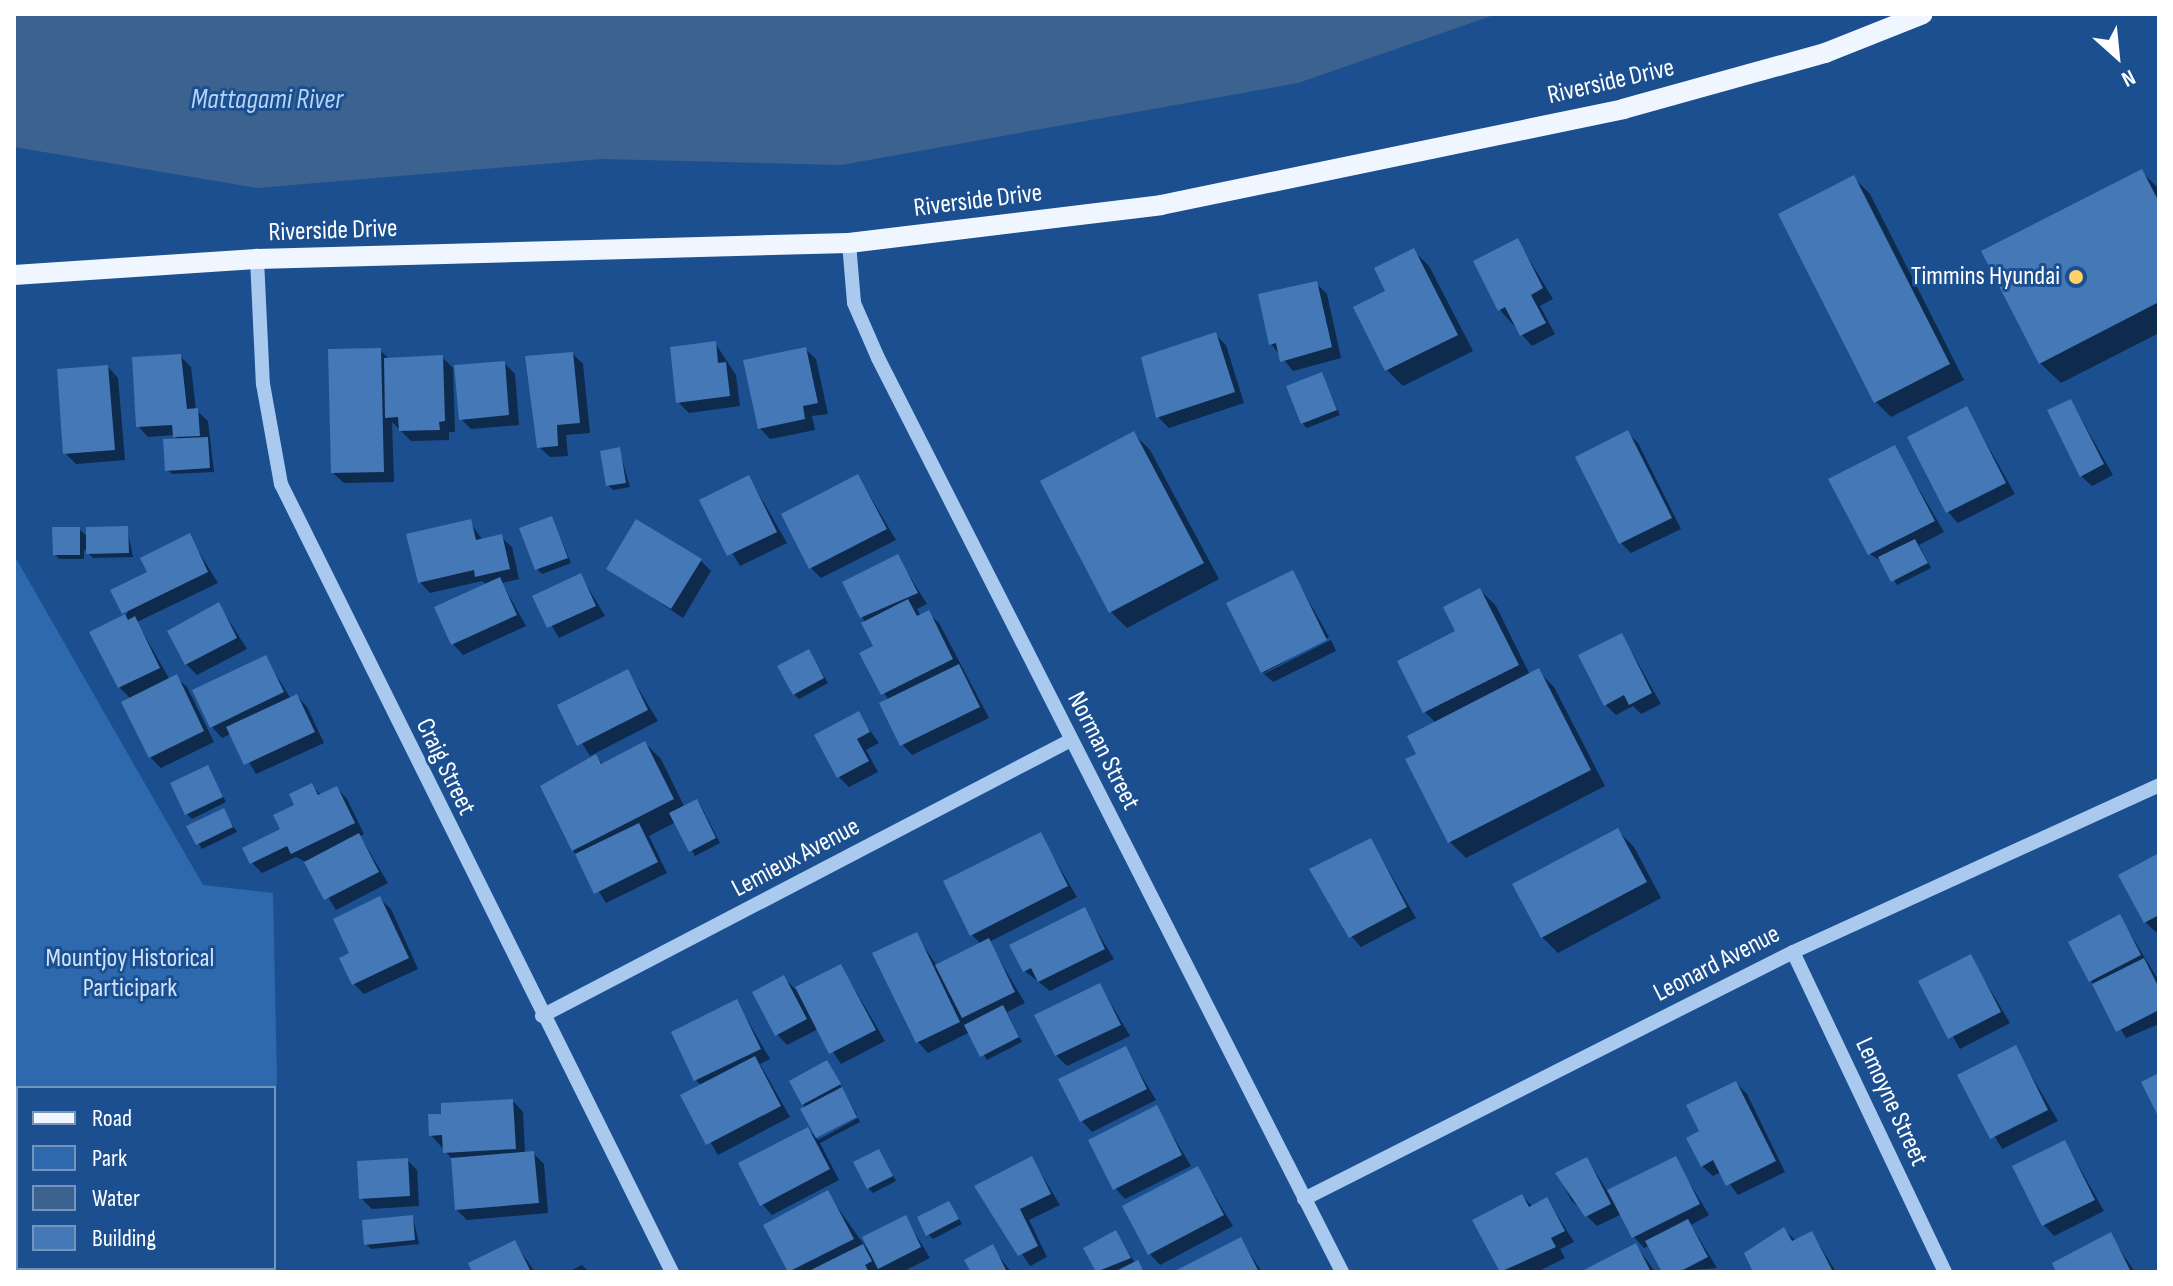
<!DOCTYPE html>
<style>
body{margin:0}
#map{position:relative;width:2173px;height:1286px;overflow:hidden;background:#1b4f8f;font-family:"Sofia Sans Condensed",sans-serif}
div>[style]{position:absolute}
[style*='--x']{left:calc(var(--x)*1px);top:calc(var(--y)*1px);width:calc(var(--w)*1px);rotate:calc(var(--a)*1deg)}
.green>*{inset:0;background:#2e69ad}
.water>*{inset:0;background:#3c6290}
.shadow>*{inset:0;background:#0007}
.stream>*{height:12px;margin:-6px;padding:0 6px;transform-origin:6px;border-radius:6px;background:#3c6290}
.building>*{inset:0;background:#4478b7}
.minor>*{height:14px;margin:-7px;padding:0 7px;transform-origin:7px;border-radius:7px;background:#a9c9ee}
.major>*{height:20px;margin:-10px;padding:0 10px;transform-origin:10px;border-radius:10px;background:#f0f6ff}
.dots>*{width:22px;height:22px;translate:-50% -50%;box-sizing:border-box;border:4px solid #1b4f8f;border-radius:50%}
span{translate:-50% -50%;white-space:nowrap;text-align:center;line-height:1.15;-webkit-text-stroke:6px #1b4f8f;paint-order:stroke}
.street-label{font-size:26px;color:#fff}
.poi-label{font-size:26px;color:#fff}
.right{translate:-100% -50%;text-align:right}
.park-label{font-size:26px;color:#cfe3fa}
.water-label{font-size:28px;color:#b5d3f5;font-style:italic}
.frame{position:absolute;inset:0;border:16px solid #fff;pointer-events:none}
.legend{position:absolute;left:16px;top:1086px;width:260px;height:184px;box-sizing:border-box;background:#1b4f8f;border:2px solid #7695bc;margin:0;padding:10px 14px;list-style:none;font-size:24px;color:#fff}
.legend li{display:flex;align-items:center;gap:16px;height:40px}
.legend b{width:40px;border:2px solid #7695bc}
.north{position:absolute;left:2077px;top:16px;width:80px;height:80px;-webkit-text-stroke:6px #1b4f8f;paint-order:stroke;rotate:153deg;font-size:22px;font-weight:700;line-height:32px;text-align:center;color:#fff}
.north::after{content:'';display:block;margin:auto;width:28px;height:36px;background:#fff;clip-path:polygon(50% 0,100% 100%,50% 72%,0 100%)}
</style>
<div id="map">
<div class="green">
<div style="clip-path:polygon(14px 555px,203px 885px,273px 893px,277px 1081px,274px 1103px,274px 1088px,18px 1088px,18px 1268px,250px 1268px,249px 1272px,14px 1272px)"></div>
</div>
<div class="water">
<div style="clip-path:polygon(14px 14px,1497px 14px,1298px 83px,841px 165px,602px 159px,257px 188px,14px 147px)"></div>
</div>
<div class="shadow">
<div style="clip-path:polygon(2141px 171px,2159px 189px,2159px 333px,2061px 383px,2040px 363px)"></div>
<div style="clip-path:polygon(1854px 178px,1870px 194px,1964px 380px,1891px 417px,1875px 401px)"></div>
<div style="clip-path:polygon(1518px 241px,1553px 299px,1540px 306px,1555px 334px,1532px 346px,1500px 310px,1475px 262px)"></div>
<div style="clip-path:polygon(1413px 250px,1429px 266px,1473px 351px,1403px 386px,1387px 370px,1388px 292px)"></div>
<div style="clip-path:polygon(1317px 284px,1327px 294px,1341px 358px,1293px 371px,1271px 344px)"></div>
<div style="clip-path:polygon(1215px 334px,1226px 345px,1244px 403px,1169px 428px,1158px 417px,1144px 358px)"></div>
<div style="clip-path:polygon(715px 343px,736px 375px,740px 406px,689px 413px,678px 402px)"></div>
<div style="clip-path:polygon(805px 349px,816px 359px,828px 414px,812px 416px,815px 430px,770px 439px,760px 428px)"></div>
<div style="clip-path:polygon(380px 350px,389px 359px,442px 357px,453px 368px,455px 432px,449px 432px,449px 440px,411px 441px,392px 422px,394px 482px,344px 483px,333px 473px)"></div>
<div style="clip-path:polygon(573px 354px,583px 364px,590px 433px,566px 435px,568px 456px,550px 457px,539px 447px)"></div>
<div style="clip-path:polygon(180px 356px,191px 367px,196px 410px,208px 421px,214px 472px,172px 474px,167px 470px,179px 440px,174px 435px,148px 437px,138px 426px)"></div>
<div style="clip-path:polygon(504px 363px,515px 374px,519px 425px,471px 429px,461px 419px)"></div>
<div style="clip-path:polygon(108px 367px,118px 378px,125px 460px,76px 464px,65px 453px)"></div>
<div style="clip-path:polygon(1322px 375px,1340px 415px,1307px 428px,1302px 423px)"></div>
<div style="clip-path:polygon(2071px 401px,2113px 475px,2092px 486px,2081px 476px)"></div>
<div style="clip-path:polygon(1967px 409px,2015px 494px,1958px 523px,1948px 512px,1910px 438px)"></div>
<div style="clip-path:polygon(1628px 433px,1638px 443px,1681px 529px,1631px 553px,1621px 543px)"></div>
<div style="clip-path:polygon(1134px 434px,1150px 450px,1219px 579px,1127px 628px,1111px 612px)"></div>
<div style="clip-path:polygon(1895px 448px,1944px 532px,1919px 545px,1931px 568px,1897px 585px,1884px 563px,1870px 554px,1831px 480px)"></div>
<div style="clip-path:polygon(619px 449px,630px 487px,613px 490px,608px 485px)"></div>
<div style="clip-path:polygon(858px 476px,896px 540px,821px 578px,811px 568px)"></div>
<div style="clip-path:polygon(749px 477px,787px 543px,740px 566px,702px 501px)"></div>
<div style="clip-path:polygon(552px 518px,571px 563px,542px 574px,537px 569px)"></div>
<div style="clip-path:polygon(470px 522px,483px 541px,501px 537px,512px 547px,519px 579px,502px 583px,526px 626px,463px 655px,453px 644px,487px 585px,482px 581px,430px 593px,420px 582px)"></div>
<div style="clip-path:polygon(127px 528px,133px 557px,93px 558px,84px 549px,84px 559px,59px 559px,55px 554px,79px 529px,88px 537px)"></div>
<div style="clip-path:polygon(189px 536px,218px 583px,137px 622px,170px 680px,176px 677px,187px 687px,214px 742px,161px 768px,150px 757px,131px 699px,119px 687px,92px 633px,126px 615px,149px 573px)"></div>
<div style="clip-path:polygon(897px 556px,927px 604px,917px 609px,921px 617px,928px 613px,939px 623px,989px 718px,912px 755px,902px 744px,889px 701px,862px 654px,876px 647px,862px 616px)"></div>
<div style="clip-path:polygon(701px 561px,711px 571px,683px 618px,608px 568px)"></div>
<div style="clip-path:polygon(1293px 573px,1329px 637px,1264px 673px,1263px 672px)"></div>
<div style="clip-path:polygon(581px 576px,605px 616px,559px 638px,535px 597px)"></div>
<div style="clip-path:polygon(1480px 590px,1496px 606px,1530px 675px,1538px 671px,1554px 687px,1605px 786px,1466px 858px,1450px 842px,1408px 760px,1418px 755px,1436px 723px,1425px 712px)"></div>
<div style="clip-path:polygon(219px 605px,247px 649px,197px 675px,186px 664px)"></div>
<div style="clip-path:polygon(1622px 635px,1661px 704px,1641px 714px,1633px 706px,1616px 715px,1605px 704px)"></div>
<div style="clip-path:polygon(1331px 640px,1336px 651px,1273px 682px,1264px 674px)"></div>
<div style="clip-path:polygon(809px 651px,828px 683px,799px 699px,794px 694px)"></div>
<div style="clip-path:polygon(265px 657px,291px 699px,297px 696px,307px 707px,324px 743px,256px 774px,232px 733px,222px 738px,212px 727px,194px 691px)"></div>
<div style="clip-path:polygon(628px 672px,658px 721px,590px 756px,559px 706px)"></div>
<div style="clip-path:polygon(858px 714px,879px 743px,866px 750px,878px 772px,849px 787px,839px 777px)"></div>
<div style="clip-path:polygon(645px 743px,661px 759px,685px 808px,696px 801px,701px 806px,720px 843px,695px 856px,676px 822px,649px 836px,667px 873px,606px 903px,573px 850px,596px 757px,603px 764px)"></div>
<div style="clip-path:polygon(207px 767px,226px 802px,192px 819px,187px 814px)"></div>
<div style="clip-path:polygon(312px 786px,322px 796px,337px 788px,347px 799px,364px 834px,360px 836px,388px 883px,336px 910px,306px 862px,296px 857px,262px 873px,252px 863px,283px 830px)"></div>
<div style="clip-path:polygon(223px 810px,237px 832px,202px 849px,189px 826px)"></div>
<div style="clip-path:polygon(1618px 831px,1634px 847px,1661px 898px,1558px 953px,1542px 937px)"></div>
<div style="clip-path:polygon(1040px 835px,1077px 897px,989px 942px,1025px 1003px,1007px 1012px,1022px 1042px,987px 1060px,970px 1032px,928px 1053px,918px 1042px,875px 954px,916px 934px,937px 966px,981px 944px,971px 934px)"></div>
<div style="clip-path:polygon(1371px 840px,1416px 918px,1361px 947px,1351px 936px)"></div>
<div style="clip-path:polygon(2159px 856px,2159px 931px,2156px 932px,2145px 922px)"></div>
<div style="clip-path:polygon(380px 899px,391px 909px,418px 969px,364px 994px,354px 984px,352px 954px)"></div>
<div style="clip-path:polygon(1084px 910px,1114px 959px,1050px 991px,1025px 971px)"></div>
<div style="clip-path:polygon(2120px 917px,2159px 981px,2159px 1024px,2126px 1038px,2091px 981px)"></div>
<div style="clip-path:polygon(1970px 956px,2010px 1023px,1960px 1049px,1921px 982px)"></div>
<div style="clip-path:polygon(841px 966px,885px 1041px,841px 1064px,818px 1029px,787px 1045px,777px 1034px,784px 978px,795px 989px)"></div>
<div style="clip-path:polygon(1100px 985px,1130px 1036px,1067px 1066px,1056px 1055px)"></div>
<div style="clip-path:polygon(737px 1002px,770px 1059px,760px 1064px,790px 1117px,718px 1155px,683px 1096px,702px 1086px,696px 1080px)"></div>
<div style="clip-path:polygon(1125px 1048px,1156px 1100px,1092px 1132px,1082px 1121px)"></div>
<div style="clip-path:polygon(2015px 1048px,2058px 1121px,2002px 1149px,1960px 1076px)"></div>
<div style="clip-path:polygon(827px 1062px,857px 1115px,817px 1136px,803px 1103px)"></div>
<div style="clip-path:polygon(1736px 1083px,1747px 1094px,1785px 1172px,1738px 1195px,1721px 1172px,1713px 1176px,1702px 1166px,1702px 1132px)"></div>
<div style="clip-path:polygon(513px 1101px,523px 1112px,525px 1154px,533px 1153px,544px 1164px,548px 1213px,467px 1220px,456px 1209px,453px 1160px,431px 1135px)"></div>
<div style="clip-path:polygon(1156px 1108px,1191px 1166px,1125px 1199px,1115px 1188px)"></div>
<div style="clip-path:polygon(858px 1118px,860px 1122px,820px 1143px,839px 1180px,772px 1215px,762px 1204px,808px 1129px,818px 1140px)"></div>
<div style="clip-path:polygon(2065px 1142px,2104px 1211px,2054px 1236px,2044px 1225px)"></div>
<div style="clip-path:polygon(879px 1151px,896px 1181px,873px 1193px,868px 1188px)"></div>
<div style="clip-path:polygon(1032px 1159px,1060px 1205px,1029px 1220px,1047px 1257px,1030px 1266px,977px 1186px)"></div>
<div style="clip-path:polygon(1587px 1159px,1608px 1192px,1675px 1159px,1709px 1215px,1691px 1225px,1717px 1268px,1664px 1272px,1650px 1245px,1644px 1248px,1634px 1237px,1622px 1214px,1597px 1226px,1571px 1200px,1558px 1174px)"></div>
<div style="clip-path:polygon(407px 1160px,417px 1170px,419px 1206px,372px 1209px,361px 1198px)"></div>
<div style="clip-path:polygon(1198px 1169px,1233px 1226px,1160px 1265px,1150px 1254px)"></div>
<div style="clip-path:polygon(827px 1193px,873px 1257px,905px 1217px,930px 1258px,902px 1272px,791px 1272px,766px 1225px)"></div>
<div style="clip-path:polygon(1522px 1196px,1533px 1207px,1547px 1199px,1574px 1242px,1560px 1249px,1565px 1258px,1537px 1272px,1502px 1272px,1475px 1221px)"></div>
<div style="clip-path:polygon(949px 1203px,962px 1224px,933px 1239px,928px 1234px)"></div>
<div style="clip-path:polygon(413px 1217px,419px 1244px,371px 1249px,366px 1244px)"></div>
<div style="clip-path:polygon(1784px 1229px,1796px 1241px,1812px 1233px,1836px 1272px,1755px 1272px,1746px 1254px)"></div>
<div style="clip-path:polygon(1116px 1232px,1135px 1263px,1147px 1272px,1098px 1272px,1085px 1249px)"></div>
<div style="clip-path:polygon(2110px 1235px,2135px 1272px,2059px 1272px)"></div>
<div style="clip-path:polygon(1241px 1240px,1262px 1272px,1177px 1272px)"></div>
<div style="clip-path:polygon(515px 1243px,535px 1272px,474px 1272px)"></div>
<div style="clip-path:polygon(1636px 1245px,1655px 1272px,1585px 1272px)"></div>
<div style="clip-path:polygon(992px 1247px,1011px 1272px,973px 1272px)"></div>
<div style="clip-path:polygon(582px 1265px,589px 1272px,568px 1272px)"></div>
</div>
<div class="stream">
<div style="--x:14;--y:1222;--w:6;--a:-51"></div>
</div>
<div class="building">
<div style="clip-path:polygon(2142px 169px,2159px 202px,2159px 302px,2039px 364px,1981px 251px)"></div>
<div style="clip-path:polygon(1854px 175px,1950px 364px,1874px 403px,1778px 214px)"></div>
<div style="clip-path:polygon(1518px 238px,1543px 288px,1531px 295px,1546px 323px,1520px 336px,1505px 307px,1498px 311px,1473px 261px)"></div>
<div style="clip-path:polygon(1414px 248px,1458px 335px,1385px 371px,1353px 307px,1385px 291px,1374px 268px)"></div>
<div style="clip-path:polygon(1317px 281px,1332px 347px,1280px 362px,1276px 343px,1269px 345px,1258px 294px)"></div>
<div style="clip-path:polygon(1216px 332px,1235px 392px,1156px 418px,1141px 357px)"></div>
<div style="clip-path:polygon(716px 341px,718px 363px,726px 362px,730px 396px,676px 403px,670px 347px)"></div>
<div style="clip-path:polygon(806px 347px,818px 403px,803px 406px,805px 419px,758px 429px,743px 360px)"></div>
<div style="clip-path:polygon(381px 348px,384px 472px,331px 473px,328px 349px)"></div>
<div style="clip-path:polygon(573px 352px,580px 423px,557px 425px,558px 446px,537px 448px,525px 356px)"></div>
<div style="clip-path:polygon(181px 354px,187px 409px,198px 408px,200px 436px,173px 437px,172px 425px,136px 427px,132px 357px)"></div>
<div style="clip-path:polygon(443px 355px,445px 421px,439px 422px,440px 430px,399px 431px,398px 417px,385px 418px,384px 358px)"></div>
<div style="clip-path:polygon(505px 361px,509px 415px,459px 420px,454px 365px)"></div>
<div style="clip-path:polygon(108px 365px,115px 450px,63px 454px,57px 369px)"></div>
<div style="clip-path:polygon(1322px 372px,1337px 410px,1301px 424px,1286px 386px)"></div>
<div style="clip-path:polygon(2071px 399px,2104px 464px,2080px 477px,2047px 410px)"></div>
<div style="clip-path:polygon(1967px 406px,2006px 483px,1946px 513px,1907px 437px)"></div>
<div style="clip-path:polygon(1628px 430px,1672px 518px,1619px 544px,1575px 457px)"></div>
<div style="clip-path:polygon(1134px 431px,1204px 563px,1109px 613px,1040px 481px)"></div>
<div style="clip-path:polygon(208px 437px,210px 468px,165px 471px,163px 439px)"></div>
<div style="clip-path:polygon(1895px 445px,1935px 521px,1868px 555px,1828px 479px)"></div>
<div style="clip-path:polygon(620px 447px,626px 483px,606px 486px,600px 451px)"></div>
<div style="clip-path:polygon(858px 474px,887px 529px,809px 569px,781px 514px)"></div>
<div style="clip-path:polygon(749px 475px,777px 532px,727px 556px,699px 500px)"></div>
<div style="clip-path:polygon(552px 516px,568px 558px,535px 570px,519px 528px)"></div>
<div style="clip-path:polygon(471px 519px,476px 540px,502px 534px,510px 569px,475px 577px,474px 570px,418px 583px,406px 534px)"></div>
<div style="clip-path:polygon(636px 519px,702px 559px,671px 609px,606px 569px)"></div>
<div style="clip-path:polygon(128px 526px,129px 553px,86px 554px,86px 527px)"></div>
<div style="clip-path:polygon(52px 527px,80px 527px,80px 555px,53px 555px)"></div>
<div style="clip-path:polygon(190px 533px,208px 572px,122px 614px,110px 590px,147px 572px,140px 558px)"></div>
<div style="clip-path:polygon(1915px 539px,1928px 563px,1891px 582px,1878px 557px)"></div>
<div style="clip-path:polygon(898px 554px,918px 593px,860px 618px,842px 582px)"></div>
<div style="clip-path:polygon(1293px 570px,1327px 640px,1261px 673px,1226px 603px)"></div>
<div style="clip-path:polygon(581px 573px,596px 606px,547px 628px,532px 596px)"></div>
<div style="clip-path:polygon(500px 577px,517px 615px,451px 645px,434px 607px)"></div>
<div style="clip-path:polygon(1480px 588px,1519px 665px,1423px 713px,1397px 661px,1455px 631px,1443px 607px)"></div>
<div style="clip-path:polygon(908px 599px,917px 616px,929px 610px,953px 659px,881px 695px,859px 653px,873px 646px,861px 623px)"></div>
<div style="clip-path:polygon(219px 602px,237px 638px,185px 665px,167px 631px)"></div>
<div style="clip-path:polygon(125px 614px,128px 620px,135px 616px,160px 668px,118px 688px,89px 632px)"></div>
<div style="clip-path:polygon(1622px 633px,1652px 693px,1629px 705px,1624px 695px,1604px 706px,1578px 655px)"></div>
<div style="clip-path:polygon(809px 649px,824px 678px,793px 695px,777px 666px)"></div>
<div style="clip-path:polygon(266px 655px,284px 692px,210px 728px,192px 690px)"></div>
<div style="clip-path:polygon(959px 664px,980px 707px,900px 746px,879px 703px)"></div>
<div style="clip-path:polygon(1539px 668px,1591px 770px,1448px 843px,1405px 759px,1416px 754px,1407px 736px)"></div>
<div style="clip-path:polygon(628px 669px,648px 710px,577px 746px,557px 705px)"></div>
<div style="clip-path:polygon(177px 674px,204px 731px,149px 758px,121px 702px)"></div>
<div style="clip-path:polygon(297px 694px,315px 732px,244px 765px,226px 727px)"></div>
<div style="clip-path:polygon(859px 711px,870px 732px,857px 739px,869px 761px,837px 778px,814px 735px)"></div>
<div style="clip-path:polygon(645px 741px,674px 799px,572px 851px,540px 786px,596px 754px,601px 764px)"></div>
<div style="clip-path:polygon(208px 765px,223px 797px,185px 815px,170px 783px)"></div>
<div style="clip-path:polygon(312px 783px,318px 795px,337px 786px,355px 823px,291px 854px,287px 846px,250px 864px,242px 848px,280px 829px,273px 815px,294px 805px,289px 794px)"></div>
<div style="clip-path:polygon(697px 799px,716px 838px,689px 852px,669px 813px)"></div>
<div style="clip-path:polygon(224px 808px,233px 827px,196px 845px,186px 826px)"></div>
<div style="clip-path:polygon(639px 823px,658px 862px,594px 894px,575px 854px)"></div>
<div style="clip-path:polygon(1618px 828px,1647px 882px,1541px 938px,1512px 884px)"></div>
<div style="clip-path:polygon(1041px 832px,1068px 886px,970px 936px,943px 881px)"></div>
<div style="clip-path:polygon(359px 833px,379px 872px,324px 900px,304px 862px)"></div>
<div style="clip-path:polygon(1371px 838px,1407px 907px,1349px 938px,1309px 869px)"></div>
<div style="clip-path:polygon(2159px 853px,2159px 915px,2144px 923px,2118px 875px)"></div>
<div style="clip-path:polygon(380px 896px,409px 958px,352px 985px,339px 958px,349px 953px,333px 919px)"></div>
<div style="clip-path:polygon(1085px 907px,1105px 949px,1038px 982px,1031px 968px,1023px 972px,1009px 945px)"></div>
<div style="clip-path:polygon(2120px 914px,2141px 955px,2089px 982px,2068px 942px)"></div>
<div style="clip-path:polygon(917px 932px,960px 1022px,916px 1043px,872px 953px)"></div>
<div style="clip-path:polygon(989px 938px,1015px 992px,962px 1018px,935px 965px)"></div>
<div style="clip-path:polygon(1971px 954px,2001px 1012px,1948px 1039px,1918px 981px)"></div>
<div style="clip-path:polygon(2144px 958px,2159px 988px,2159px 1010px,2116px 1032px,2092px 984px)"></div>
<div style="clip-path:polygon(841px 964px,876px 1030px,829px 1054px,795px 987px)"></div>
<div style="clip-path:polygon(784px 975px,807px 1019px,775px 1036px,752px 992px)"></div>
<div style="clip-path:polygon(1100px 983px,1121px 1025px,1055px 1056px,1034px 1015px)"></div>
<div style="clip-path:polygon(737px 999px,761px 1049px,694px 1081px,671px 1032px)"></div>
<div style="clip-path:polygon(1003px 1005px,1019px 1037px,980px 1057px,964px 1025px)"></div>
<div style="clip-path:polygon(2016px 1045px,2048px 1110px,1990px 1139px,1957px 1075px)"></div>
<div style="clip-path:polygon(1126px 1046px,1147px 1089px,1080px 1122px,1058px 1079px)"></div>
<div style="clip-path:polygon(755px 1056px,781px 1106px,706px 1145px,680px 1095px)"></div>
<div style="clip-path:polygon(827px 1060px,841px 1084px,802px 1105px,789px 1081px)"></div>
<div style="clip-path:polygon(2159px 1073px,2159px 1118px,2141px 1082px)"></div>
<div style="clip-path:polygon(1736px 1081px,1776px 1161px,1726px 1186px,1713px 1160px,1701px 1167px,1686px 1138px,1699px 1131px,1686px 1105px)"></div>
<div style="clip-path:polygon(842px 1087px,857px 1117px,816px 1138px,800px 1109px)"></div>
<div style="clip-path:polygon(513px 1099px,516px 1149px,443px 1153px,442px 1135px,429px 1136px,428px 1114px,441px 1114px,441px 1103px)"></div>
<div style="clip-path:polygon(1157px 1105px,1182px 1155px,1113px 1190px,1088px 1140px)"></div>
<div style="clip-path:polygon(808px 1127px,830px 1169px,760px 1206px,738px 1163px)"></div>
<div style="clip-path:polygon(2065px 1140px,2095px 1200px,2042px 1226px,2012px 1166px)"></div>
<div style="clip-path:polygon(879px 1149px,893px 1176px,867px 1189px,853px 1162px)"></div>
<div style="clip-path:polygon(534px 1151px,539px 1203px,455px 1210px,451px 1158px)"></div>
<div style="clip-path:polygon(1032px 1156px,1051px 1194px,1020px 1209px,1038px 1246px,1018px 1256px,974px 1186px)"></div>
<div style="clip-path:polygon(1676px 1156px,1700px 1204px,1632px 1238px,1607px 1190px)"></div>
<div style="clip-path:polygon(1587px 1157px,1611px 1204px,1585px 1217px,1555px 1173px)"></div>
<div style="clip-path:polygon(408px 1158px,410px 1196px,359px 1199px,357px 1161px)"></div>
<div style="clip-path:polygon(1198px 1166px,1224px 1215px,1148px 1255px,1122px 1206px)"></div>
<div style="clip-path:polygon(828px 1190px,854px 1239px,788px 1272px,763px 1225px)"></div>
<div style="clip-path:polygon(1522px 1194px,1529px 1207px,1547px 1197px,1565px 1231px,1551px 1238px,1556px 1247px,1500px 1272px,1472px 1220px)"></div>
<div style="clip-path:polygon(949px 1201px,959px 1219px,926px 1236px,917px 1217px)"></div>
<div style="clip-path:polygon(413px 1215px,415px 1240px,364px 1245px,362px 1220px)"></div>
<div style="clip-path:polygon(906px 1215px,921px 1247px,878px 1269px,862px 1237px)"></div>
<div style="clip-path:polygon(1688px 1219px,1708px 1257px,1679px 1272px,1662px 1272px,1645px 1241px)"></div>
<div style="clip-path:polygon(1784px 1227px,1792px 1241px,1812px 1231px,1832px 1270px,1753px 1272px,1744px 1253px)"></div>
<div style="clip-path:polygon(1116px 1230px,1131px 1258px,1096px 1272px,1083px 1248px)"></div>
<div style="clip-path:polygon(2111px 1232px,2131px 1272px,2056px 1272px,2052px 1263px)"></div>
<div style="clip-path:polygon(1241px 1237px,1259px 1272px,1173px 1272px)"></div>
<div style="clip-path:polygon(515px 1240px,531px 1272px,472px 1272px,468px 1263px)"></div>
<div style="clip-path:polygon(1636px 1243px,1651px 1272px,1580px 1272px)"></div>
<div style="clip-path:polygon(863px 1244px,872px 1261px,865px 1265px,869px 1272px,807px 1272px)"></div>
<div style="clip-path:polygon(993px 1244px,1007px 1272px,971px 1272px,964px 1260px)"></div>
<div style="clip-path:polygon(1138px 1260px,1144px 1272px,1114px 1272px)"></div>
</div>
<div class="minor">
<div style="--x:849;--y:243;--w:60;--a:85.2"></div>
<div style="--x:854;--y:303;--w:60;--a:66.4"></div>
<div style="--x:878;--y:358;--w:1025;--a:63.08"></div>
<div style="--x:257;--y:259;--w:125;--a:87.3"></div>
<div style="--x:263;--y:384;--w:102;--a:79.8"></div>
<div style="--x:281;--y:484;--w:880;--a:63.61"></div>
<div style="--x:1793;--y:952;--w:354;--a:64.6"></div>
<div style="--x:542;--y:1016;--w:597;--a:-27.55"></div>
<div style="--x:1304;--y:1199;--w:548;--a:-26.8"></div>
<div style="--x:1793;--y:952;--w:402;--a:-24.5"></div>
</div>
<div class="major">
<div style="--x:14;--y:275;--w:244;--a:-3.8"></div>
<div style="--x:257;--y:259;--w:592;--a:-1.55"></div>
<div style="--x:849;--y:243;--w:314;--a:-6.9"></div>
<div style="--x:1161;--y:205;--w:472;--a:-11.7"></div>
<div style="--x:1623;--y:109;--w:210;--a:-15.5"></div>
<div style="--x:1825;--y:53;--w:105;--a:-21.7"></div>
</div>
<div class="dots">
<div style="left:2076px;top:277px;background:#ffd166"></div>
</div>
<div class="street-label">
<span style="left:1611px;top:82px;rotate:-13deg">Riverside Drive</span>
<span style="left:978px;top:201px;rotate:-7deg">Riverside Drive</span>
<span style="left:333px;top:231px;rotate:-2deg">Riverside Drive</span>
<span style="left:1103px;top:751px;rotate:63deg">Norman Street</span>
<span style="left:445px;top:767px;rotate:64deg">Craig Street</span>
<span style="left:796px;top:858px;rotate:-28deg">Lemieux Avenue</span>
<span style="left:1717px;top:964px;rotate:-27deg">Leonard Avenue</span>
<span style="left:1891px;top:1102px;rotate:65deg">Lemoyne Street</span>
</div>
<div class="poi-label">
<span class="right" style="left:2060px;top:277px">Timmins Hyundai</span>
</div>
<div class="park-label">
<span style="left:130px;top:974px">Mountjoy Historical<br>Participark</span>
</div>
<div class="water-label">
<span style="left:267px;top:100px">Mattagami River</span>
</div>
<div class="frame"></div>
<ul class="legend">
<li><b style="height:10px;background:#f0f6ff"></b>Road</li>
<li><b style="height:22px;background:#2e69ad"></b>Park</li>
<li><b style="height:22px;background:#3c6290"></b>Water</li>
<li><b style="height:22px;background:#4478b7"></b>Building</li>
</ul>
<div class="north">N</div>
</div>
